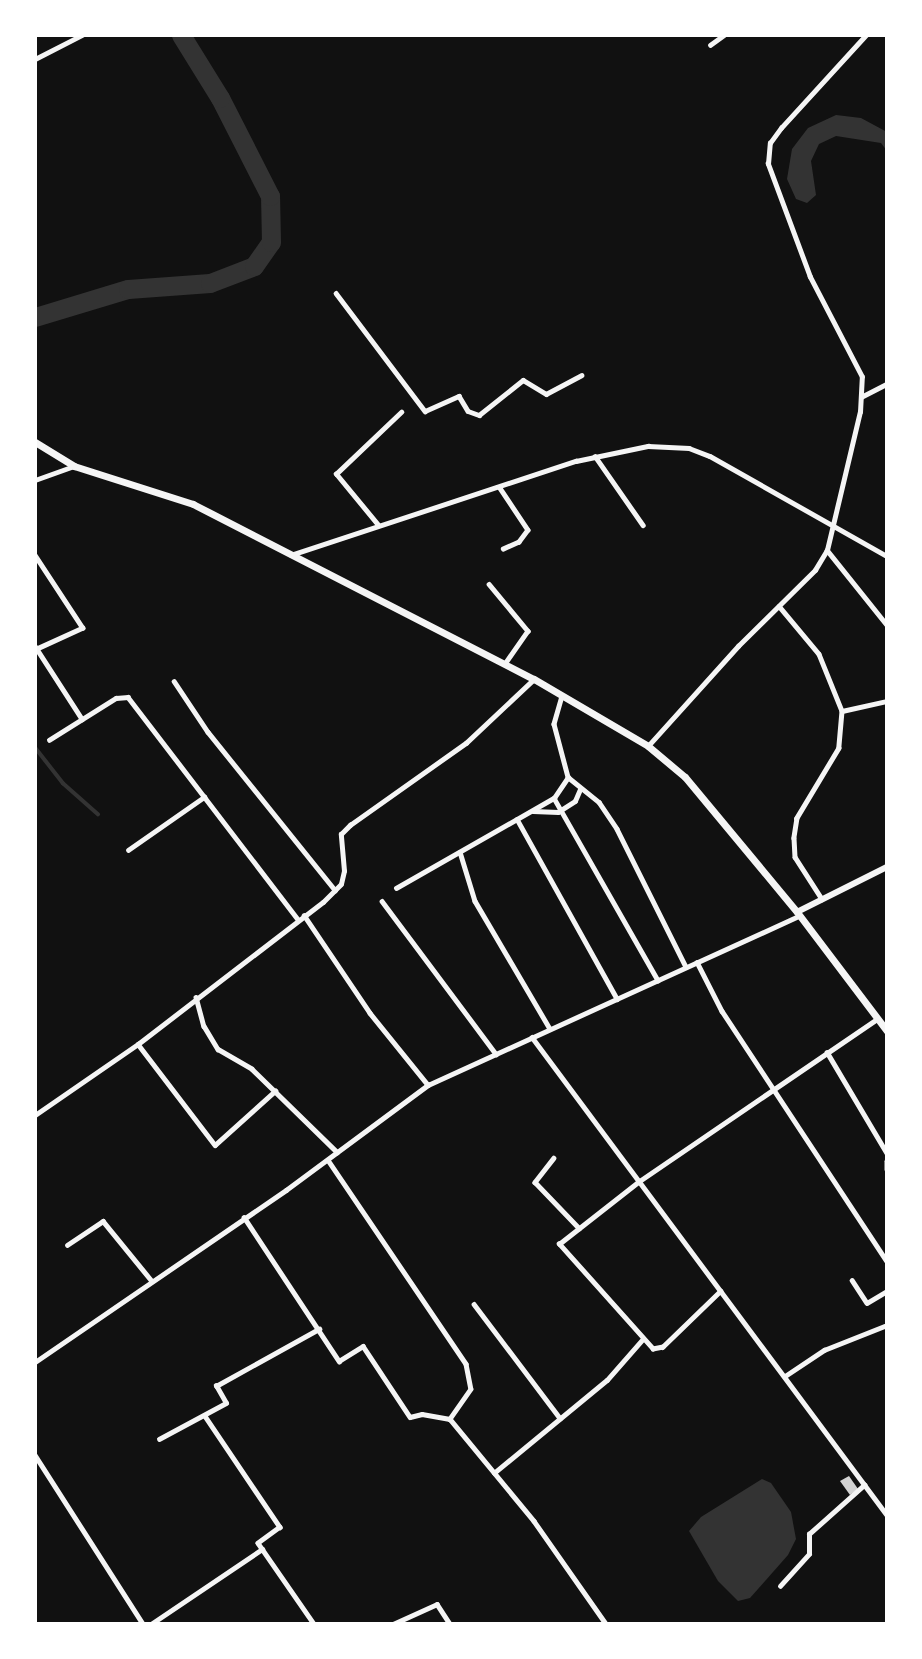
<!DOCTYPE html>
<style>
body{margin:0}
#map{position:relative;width:922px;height:1659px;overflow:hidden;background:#111;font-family:"Alegreya Sans",sans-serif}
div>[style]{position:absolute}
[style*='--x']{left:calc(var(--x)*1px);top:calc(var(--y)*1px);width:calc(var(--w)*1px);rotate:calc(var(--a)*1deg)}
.water>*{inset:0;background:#333}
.stream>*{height:3.5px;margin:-1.75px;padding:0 1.75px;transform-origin:1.75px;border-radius:1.75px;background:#333}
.river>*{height:19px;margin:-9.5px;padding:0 9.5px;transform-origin:9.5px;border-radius:9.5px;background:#333}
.building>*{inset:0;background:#d3d3d3}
.minor>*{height:4.5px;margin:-2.25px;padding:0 2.25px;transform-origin:2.25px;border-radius:2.25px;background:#f5f5f5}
.tertiary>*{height:6px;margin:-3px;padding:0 3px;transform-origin:3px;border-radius:3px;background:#f5f5f5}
.secondary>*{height:7px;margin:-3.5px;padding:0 3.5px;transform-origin:3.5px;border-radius:3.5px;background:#f5f5f5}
span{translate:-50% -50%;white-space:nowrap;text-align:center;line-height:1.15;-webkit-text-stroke:7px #fff;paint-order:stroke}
.frame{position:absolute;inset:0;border:37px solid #fff;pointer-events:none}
</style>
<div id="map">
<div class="water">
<div style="clip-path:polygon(836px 115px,861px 118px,887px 132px,887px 151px,881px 143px,836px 136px,819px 144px,811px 161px,816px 195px,807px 203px,796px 199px,787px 179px,792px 149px,808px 128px)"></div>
<div style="clip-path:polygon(762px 1479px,771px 1483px,791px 1512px,796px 1539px,788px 1555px,750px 1598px,738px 1601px,718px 1581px,689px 1531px,701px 1517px)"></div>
</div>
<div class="stream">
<div style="--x:35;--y:747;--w:46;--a:52.1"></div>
<div style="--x:63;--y:783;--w:47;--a:41.5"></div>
</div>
<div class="river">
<div style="--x:35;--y:317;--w:97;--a:-16.8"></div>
<div style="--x:128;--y:289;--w:82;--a:-4.2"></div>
<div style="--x:210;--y:283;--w:47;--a:-21.1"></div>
<div style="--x:254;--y:266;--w:29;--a:-55"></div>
<div style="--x:271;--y:242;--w:46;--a:-91.2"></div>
<div style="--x:270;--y:196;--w:110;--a:-117"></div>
<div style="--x:220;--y:98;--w:74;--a:-121.8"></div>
</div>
<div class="building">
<div style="clip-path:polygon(849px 1476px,858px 1489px,850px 1495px,840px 1481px)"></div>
</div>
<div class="minor">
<div style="--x:710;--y:45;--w:17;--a:-36"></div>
<div style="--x:35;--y:59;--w:53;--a:-27.1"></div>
<div style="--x:336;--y:293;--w:148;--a:53"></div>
<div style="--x:425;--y:411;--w:37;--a:-24"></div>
<div style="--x:459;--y:396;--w:17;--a:59"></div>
<div style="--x:468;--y:411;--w:12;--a:20"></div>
<div style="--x:479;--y:415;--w:56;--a:-38.5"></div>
<div style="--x:523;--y:380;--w:27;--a:31"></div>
<div style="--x:546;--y:394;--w:40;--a:-28"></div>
<div style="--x:861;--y:397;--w:29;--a:-27"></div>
<div style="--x:595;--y:456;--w:84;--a:55.2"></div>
<div style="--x:35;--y:480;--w:41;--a:-19.7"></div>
<div style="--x:500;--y:488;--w:50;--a:56.3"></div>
<div style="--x:528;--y:530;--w:15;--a:127"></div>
<div style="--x:519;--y:542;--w:17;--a:156"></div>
<div style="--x:378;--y:525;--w:66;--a:-129.5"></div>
<div style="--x:336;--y:474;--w:90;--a:-43.6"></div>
<div style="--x:827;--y:550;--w:96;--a:51.3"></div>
<div style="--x:35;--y:555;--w:87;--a:56.7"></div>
<div style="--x:83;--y:628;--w:51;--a:155.5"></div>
<div style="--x:291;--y:555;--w:300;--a:-18.3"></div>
<div style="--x:576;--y:461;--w:74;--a:-11.8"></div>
<div style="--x:648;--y:446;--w:41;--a:2.8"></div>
<div style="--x:689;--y:448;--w:22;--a:21"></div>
<div style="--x:710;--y:456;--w:203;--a:29.5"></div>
<div style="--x:489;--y:584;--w:61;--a:50.3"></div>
<div style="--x:528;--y:631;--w:40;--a:124.9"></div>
<div style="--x:779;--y:606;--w:62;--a:50.2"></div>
<div style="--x:819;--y:654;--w:61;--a:68"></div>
<div style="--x:842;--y:711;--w:37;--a:95"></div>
<div style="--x:839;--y:748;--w:82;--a:121"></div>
<div style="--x:797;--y:818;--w:20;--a:99"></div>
<div style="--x:794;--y:838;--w:19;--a:87"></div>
<div style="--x:795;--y:857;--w:50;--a:57.3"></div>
<div style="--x:35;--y:646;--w:87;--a:57.2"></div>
<div style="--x:174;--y:681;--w:61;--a:56.3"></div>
<div style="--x:208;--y:732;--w:203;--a:51.2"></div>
<div style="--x:562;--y:696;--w:29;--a:106"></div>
<div style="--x:554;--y:724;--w:55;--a:75.2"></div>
<div style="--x:568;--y:777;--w:40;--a:39"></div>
<div style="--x:599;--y:802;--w:32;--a:56"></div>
<div style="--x:617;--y:829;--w:154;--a:63.4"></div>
<div style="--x:842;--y:711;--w:46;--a:-12.5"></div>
<div style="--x:49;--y:740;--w:79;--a:-32.1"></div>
<div style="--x:116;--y:698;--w:12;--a:-5"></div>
<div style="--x:128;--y:697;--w:280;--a:52.6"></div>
<div style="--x:648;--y:746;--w:135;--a:-48"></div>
<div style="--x:738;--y:646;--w:108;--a:-44.6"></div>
<div style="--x:815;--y:570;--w:23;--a:-59"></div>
<div style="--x:827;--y:550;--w:142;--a:-76.6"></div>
<div style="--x:860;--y:412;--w:35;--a:-87"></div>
<div style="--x:862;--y:377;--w:113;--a:-117.5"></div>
<div style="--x:810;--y:277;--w:121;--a:-110.4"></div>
<div style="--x:768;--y:164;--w:21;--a:-85"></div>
<div style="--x:770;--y:143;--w:19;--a:-54"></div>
<div style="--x:781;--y:128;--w:126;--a:-47.6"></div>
<div style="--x:554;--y:798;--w:210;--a:60.3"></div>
<div style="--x:533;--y:811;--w:25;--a:2"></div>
<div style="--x:558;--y:812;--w:20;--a:-33"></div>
<div style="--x:575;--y:801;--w:13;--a:-67"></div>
<div style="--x:517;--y:819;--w:206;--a:60.9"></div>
<div style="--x:128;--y:850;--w:93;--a:-34.9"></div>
<div style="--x:460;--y:852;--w:51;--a:73"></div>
<div style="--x:475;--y:901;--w:148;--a:59.6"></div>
<div style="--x:396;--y:888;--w:182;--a:-29.7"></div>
<div style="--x:554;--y:798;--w:25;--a:-56"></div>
<div style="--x:382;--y:901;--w:191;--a:53.3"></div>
<div style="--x:304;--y:915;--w:118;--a:56"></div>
<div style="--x:370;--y:1013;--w:92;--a:51.1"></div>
<div style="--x:697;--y:962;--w:55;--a:63"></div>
<div style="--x:722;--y:1011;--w:300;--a:56.6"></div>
<div style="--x:196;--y:997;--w:30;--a:75"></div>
<div style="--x:204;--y:1026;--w:27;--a:59"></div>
<div style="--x:218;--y:1049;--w:39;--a:30"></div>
<div style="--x:252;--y:1069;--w:119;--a:44.3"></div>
<div style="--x:532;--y:1037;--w:595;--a:53.4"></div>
<div style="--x:138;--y:1044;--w:127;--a:52.7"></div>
<div style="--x:215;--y:1145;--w:81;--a:-42"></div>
<div style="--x:827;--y:1052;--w:117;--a:59.3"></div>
<div style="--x:35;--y:1115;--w:125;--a:-34.6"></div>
<div style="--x:138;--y:1044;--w:233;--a:-37.5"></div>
<div style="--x:323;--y:902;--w:25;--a:-45"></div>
<div style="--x:341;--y:884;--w:13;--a:-77"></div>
<div style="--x:344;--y:871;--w:37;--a:-95"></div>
<div style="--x:341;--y:834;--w:13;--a:-45"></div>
<div style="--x:350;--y:825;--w:142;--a:-35.3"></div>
<div style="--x:466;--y:743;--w:93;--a:-43.3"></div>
<div style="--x:554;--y:1158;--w:31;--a:128"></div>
<div style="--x:535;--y:1182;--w:64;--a:46.3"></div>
<div style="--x:328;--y:1160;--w:246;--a:55.9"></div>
<div style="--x:466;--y:1364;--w:25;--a:79"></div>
<div style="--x:471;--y:1389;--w:37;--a:125"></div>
<div style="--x:887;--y:1161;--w:8;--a:90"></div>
<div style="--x:244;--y:1217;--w:173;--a:56.6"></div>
<div style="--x:339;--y:1361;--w:28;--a:-32"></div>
<div style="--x:363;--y:1346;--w:85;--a:56.5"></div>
<div style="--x:410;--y:1417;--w:12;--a:-14"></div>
<div style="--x:422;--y:1414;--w:28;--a:10"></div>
<div style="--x:450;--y:1419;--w:132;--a:50.5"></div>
<div style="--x:534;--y:1521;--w:126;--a:55"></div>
<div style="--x:67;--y:1245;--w:43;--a:-33.7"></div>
<div style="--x:103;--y:1221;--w:77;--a:50.8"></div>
<div style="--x:852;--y:1280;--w:27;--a:57"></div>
<div style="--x:867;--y:1303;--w:23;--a:-31"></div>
<div style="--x:721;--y:1291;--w:81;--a:136"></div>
<div style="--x:663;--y:1347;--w:10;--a:169"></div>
<div style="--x:653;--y:1349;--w:141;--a:-131.8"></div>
<div style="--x:559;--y:1244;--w:100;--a:-38.1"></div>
<div style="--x:638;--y:1182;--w:289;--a:-34.3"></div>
<div style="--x:474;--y:1304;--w:143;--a:53"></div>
<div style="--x:35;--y:1362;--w:304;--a:-34.4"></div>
<div style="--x:286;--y:1190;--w:177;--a:-36.5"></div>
<div style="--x:428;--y:1085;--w:408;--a:-24.5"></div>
<div style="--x:785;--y:1376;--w:47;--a:-33.7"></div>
<div style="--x:824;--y:1350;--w:68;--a:-21.6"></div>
<div style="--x:205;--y:1416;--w:134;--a:56"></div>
<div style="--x:280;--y:1527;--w:27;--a:144"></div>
<div style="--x:258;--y:1543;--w:98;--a:55.3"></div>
<div style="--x:159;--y:1439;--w:76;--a:-28.2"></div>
<div style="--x:226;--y:1403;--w:20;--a:-120"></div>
<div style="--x:216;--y:1386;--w:118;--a:-29"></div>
<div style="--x:35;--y:1455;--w:201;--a:57.4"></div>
<div style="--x:494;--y:1473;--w:146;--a:-39.5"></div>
<div style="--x:607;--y:1380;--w:53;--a:-48.8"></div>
<div style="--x:780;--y:1586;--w:43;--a:-47.8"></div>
<div style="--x:809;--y:1554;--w:20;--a:-90"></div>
<div style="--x:809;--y:1534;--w:74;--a:-41.7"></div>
<div style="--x:151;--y:1624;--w:134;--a:-34"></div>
<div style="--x:393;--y:1624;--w:48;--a:-24.4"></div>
<div style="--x:437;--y:1604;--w:24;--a:57"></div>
</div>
<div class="tertiary">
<div style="--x:797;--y:912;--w:101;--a:-26.6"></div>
</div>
<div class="secondary">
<div style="--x:35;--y:442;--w:46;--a:31.6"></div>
<div style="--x:74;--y:466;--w:125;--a:17.7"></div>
<div style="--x:193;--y:504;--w:383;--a:27.2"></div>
<div style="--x:534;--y:679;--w:132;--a:30.4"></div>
<div style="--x:648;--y:746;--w:48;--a:40"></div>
<div style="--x:685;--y:777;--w:175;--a:50.3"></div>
<div style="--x:797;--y:912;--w:149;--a:52.9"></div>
</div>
<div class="frame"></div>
</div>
